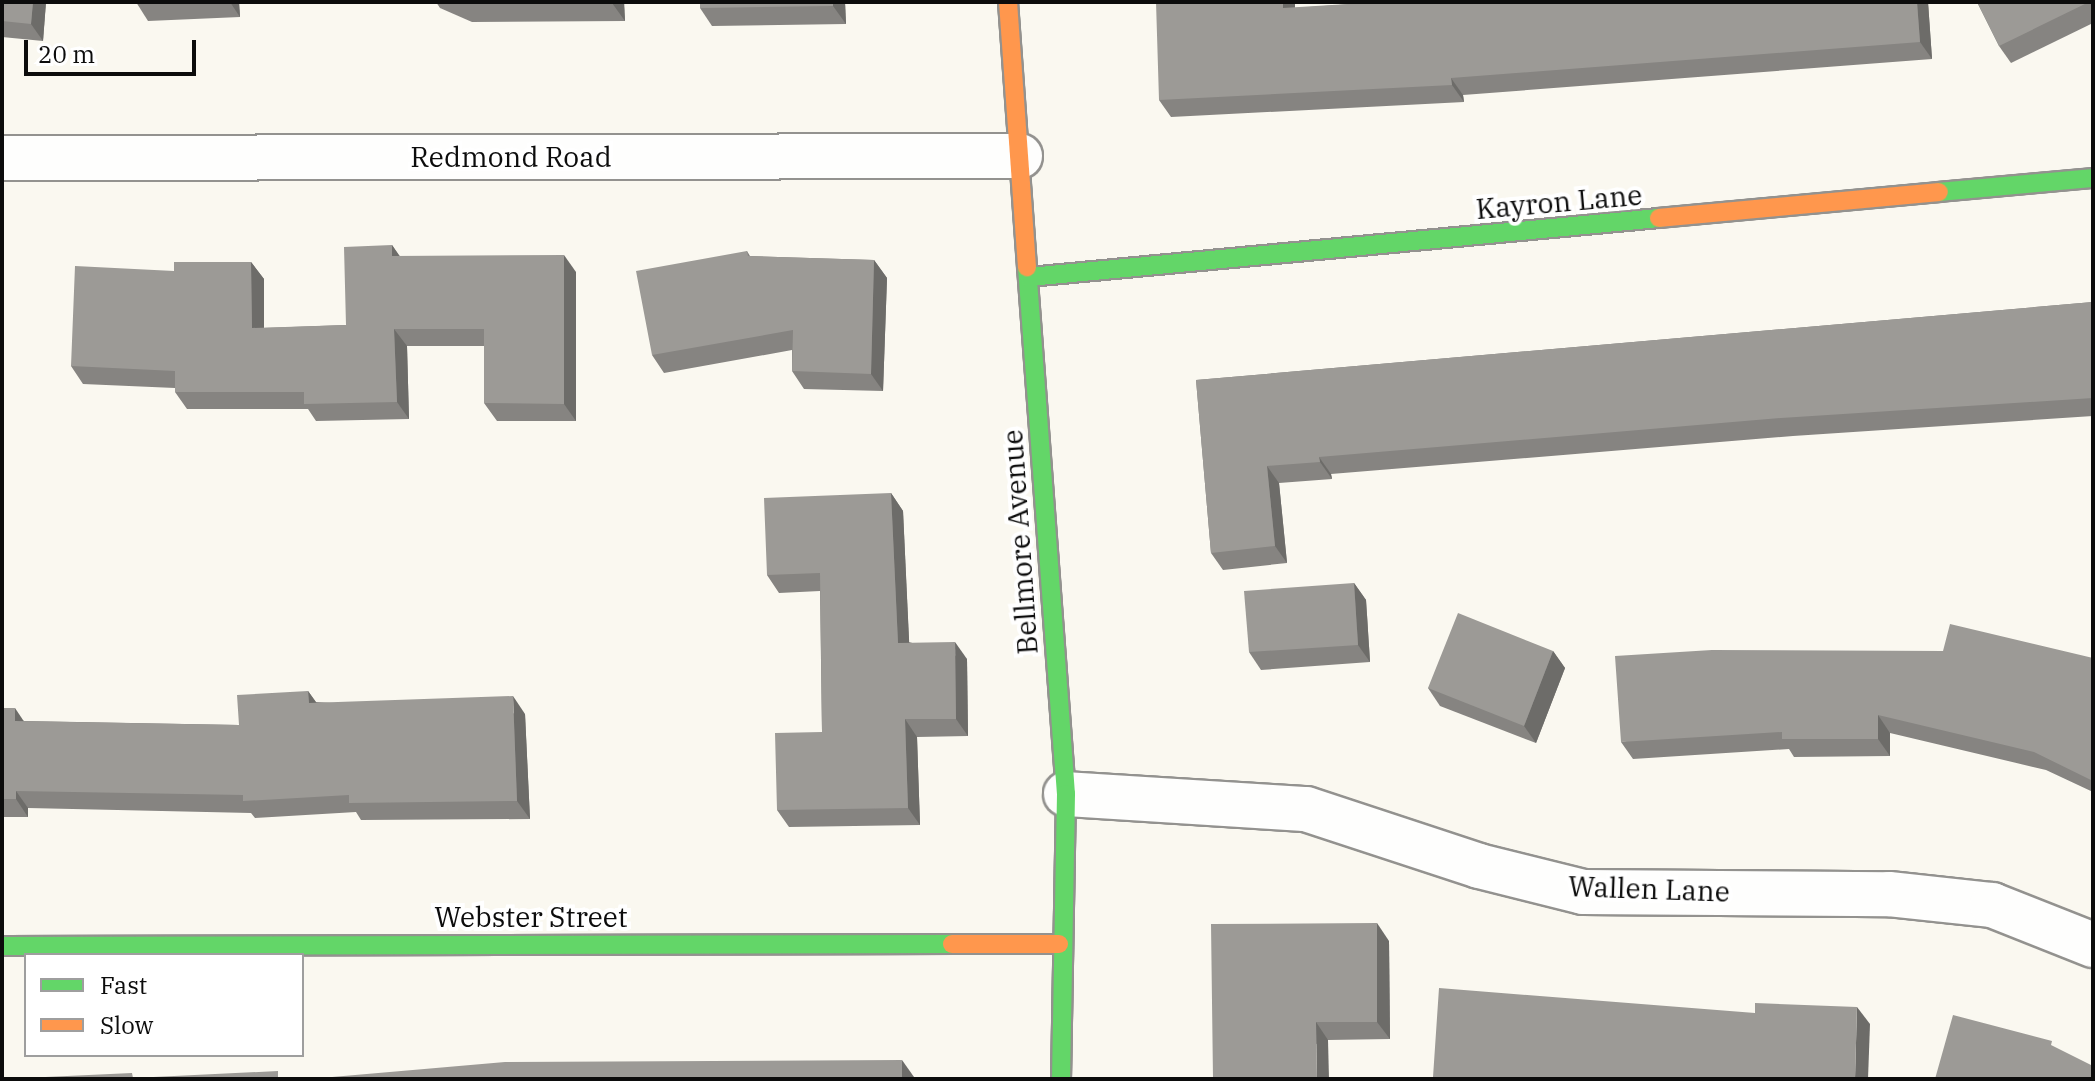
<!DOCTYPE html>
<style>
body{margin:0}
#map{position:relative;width:2095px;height:1081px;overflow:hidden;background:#faf8f0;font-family:"IBM Plex Serif",serif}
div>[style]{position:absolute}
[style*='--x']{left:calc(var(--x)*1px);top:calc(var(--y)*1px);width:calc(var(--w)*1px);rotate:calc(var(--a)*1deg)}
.roads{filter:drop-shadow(2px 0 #93928f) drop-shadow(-2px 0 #93928f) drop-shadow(0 2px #93928f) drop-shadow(0 -2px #93928f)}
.street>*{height:44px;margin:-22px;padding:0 22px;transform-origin:22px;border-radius:22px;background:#fefefd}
.fast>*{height:18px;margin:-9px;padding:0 9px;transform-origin:9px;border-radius:9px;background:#63d668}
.slow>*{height:18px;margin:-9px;padding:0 9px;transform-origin:9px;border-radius:9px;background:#ff974d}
.wall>*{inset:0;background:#868481}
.shaded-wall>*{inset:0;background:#6d6c69}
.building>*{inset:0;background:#9c9a96}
span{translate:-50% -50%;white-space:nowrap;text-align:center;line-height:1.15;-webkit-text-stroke:8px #fff;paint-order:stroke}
.street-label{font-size:28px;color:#0c0c0c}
.frame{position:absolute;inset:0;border:4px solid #0c0c0c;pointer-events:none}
.legend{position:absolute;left:24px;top:953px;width:280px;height:104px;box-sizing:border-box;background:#fff;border:2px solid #9e9e9e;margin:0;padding:10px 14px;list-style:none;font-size:24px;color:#0c0c0c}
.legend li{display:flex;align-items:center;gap:16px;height:40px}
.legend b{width:40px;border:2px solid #9e9e9e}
.scale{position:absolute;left:24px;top:40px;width:172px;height:36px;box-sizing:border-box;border:4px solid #0c0c0c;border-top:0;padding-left:10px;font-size:24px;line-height:28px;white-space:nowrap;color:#0c0c0c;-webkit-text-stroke:6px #fff;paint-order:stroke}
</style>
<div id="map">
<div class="roads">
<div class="street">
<div style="--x:2;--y:158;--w:1018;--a:-0.11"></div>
<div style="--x:1066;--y:794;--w:240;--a:3.6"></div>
<div style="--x:1306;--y:809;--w:182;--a:18.2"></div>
<div style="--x:1479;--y:866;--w:107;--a:14"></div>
<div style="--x:1583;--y:892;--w:306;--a:0.4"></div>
<div style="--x:1889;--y:894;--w:104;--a:6.1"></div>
<div style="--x:1992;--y:905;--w:109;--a:21.6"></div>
</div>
<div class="fast">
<div style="--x:1939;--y:192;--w:155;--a:-5.2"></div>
<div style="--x:1027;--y:267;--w:528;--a:85.77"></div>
<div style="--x:1066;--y:794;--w:285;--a:91"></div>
<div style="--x:1029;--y:277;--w:633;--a:-5.35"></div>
<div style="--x:2;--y:946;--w:950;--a:-0.12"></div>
</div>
<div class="slow">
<div style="--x:1008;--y:2;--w:266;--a:85.9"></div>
<div style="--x:1659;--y:218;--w:281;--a:-5.3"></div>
<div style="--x:952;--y:944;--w:107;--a:0"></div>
</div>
</div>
<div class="wall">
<div style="clip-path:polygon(2px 2px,46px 2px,43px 41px,2px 37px)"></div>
<div style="clip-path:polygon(136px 2px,239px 2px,240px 17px,148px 21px)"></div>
<div style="clip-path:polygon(436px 2px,624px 2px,625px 21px,472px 22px,440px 8px)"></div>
<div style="clip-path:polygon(700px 2px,845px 2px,846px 24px,712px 26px,700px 8px)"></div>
<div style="clip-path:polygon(1381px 2px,1928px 2px,1932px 59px,1463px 95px,1464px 102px,1171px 117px,1159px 100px,1295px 8px)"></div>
<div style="clip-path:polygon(1977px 2px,2093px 2px,2093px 23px,2011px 63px,1999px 46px)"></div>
<div style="clip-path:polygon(392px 245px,399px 256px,576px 272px,576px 421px,497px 421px,484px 403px,484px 346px,407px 346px,409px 419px,316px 421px,308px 409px,187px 409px,175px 392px,175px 388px,83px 384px,71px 366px,174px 271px,251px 262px,264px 279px,264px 328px,346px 325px)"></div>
<div style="clip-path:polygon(747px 251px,750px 256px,874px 260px,887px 278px,883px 391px,804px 389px,792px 371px,792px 350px,664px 373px,652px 355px)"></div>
<div style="clip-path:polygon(2093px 302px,2093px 416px,1793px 436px,1331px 474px,1332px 479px,1279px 483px,1287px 563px,1223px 570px,1211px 553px,1196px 380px)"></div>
<div style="clip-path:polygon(891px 493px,903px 511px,909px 642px,967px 659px,968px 736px,917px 737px,920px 825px,789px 827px,777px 810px,822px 732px,820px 591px,779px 593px,767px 575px)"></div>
<div style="clip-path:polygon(1354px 583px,1366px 600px,1370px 662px,1261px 670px,1249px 652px)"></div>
<div style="clip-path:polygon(1553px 651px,1565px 668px,1536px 743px,1440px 706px,1428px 688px)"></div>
<div style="clip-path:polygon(2093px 658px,2093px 792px,2046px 770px,1890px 733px,1890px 756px,1794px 757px,1789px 749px,1633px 759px,1621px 742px)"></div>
<div style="clip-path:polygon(308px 691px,316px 702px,525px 714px,530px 819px,361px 820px,356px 812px,255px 818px,251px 813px,28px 808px,28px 817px,2px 817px,2px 708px,24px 721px,239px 725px)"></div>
<div style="clip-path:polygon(1389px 941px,1390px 1039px,1328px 1040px,1213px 1079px)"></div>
</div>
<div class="shaded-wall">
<div style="clip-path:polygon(33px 2px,46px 2px,43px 41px,31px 24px)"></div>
<div style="clip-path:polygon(230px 2px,239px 2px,240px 17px)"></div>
<div style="clip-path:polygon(612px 2px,624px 2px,625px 21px,612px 3px)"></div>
<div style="clip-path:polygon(833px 2px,845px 2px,846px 24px,833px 6px)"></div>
<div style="clip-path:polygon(1283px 2px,1295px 2px,1295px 26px,1283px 8px)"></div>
<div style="clip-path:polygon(1917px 2px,1928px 2px,1932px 59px,1920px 42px)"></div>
<div style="clip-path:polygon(1451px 78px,1463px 95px,1464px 102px,1452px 85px)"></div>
<div style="clip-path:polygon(392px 245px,404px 262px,392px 256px)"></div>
<div style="clip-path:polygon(564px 255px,576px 272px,576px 421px,564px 404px)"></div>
<div style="clip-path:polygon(874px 260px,887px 278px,883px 391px,871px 374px)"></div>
<div style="clip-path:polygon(251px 262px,264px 279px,264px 346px,252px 328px)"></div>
<div style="clip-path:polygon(394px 329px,407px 346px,409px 419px,397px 402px)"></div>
<div style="clip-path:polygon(2px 365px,4px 402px,2px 400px)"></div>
<div style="clip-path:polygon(1319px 457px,1331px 474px,1332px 479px,1320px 462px)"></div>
<div style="clip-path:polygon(1267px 466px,1279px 483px,1287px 563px,1275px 546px)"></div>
<div style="clip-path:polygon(891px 493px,903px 511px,910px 660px,898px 643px)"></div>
<div style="clip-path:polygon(1354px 583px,1366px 600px,1370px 662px,1358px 645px)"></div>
<div style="clip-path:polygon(955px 642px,967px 659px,968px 736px,956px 719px)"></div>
<div style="clip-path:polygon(1553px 651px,1565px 668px,1536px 743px,1524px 726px)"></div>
<div style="clip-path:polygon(308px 691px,320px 708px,309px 703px)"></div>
<div style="clip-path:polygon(513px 696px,525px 714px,530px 819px,517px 801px)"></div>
<div style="clip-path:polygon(15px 708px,27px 726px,15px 721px)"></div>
<div style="clip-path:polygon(1878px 715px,1890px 733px,1890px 756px,1878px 739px)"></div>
<div style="clip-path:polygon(905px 719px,917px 737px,920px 825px,908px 808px)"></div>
<div style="clip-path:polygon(16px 791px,28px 808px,28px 817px,16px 799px)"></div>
<div style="clip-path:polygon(1377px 923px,1389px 941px,1390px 1039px,1377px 1022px)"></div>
<div style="clip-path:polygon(1857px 1007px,1870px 1024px,1868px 1079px,1855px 1079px)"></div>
<div style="clip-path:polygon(1316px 1022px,1328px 1040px,1329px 1079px,1317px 1079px)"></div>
<div style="clip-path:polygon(902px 1060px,914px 1077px,914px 1079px,902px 1079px)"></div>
</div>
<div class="building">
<div style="clip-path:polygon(2px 2px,33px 2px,31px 24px,2px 21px)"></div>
<div style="clip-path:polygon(136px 2px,173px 2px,136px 4px)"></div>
<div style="clip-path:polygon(454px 2px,612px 2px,612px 3px,460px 4px)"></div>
<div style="clip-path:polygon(700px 2px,833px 2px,833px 6px,700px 8px)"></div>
<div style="clip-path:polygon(1156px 2px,1283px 2px,1283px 8px,1381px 2px,1917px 2px,1920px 42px,1451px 78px,1452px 85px,1159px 100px)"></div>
<div style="clip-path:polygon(1977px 2px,2089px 2px,1999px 46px)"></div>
<div style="clip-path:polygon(392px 245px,392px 256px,564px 255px,564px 404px,484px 403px,484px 329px,394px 329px,397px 402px,304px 404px,304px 392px,175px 392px,175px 371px,71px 366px,75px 266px,174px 271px,174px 262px,251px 262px,252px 328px,346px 325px,344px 247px)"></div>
<div style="clip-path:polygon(747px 251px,748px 256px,874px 260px,871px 374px,792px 371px,793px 330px,652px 355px,636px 271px)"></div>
<div style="clip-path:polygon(2093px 302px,2093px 398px,1781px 418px,1319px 457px,1320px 462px,1267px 466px,1275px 546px,1211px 553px,1196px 380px)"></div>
<div style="clip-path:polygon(891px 493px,898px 643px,955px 642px,956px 719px,905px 719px,908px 808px,777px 810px,775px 733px,822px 732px,820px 573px,767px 575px,764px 498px)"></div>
<div style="clip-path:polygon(1354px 583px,1358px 645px,1249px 652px,1244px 591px)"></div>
<div style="clip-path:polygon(1458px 613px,1553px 651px,1524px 726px,1428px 688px)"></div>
<div style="clip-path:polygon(1950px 624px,2093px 658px,2093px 781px,2034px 752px,1878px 715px,1878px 739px,1782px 739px,1782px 732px,1621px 742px,1615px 656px,1712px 650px,1943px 651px)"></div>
<div style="clip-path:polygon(308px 691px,309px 703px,513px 696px,517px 801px,349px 803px,349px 795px,243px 801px,243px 795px,16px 791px,16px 799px,2px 799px,2px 708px,15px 708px,15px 721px,239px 725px,237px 695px)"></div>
<div style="clip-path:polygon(1377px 923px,1377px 1022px,1316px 1022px,1317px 1079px,1213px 1079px,1211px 924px)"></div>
<div style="clip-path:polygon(1439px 988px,1755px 1013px,1755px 1003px,1857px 1007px,1855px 1079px,1454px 1079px,1433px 1077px)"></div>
<div style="clip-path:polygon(1953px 1015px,2052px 1041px,2051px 1045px,2093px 1066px,2093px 1079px,1935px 1079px)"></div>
<div style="clip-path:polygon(902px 1060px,902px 1079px,309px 1079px,505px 1062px)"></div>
<div style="clip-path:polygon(278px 1071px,278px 1079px,2px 1079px,132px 1073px,133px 1078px)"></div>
</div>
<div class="street-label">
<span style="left:511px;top:157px">Redmond Road</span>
<span style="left:1559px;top:202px;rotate:-5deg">Kayron Lane</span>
<span style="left:1020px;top:542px;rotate:-94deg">Bellmore Avenue</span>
<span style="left:1649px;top:889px;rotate:2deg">Wallen Lane</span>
<span style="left:531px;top:917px">Webster Street</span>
</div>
<div class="frame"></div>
<ul class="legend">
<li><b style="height:10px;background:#63d668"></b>Fast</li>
<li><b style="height:10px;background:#ff974d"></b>Slow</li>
</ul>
<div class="scale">20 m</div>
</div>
